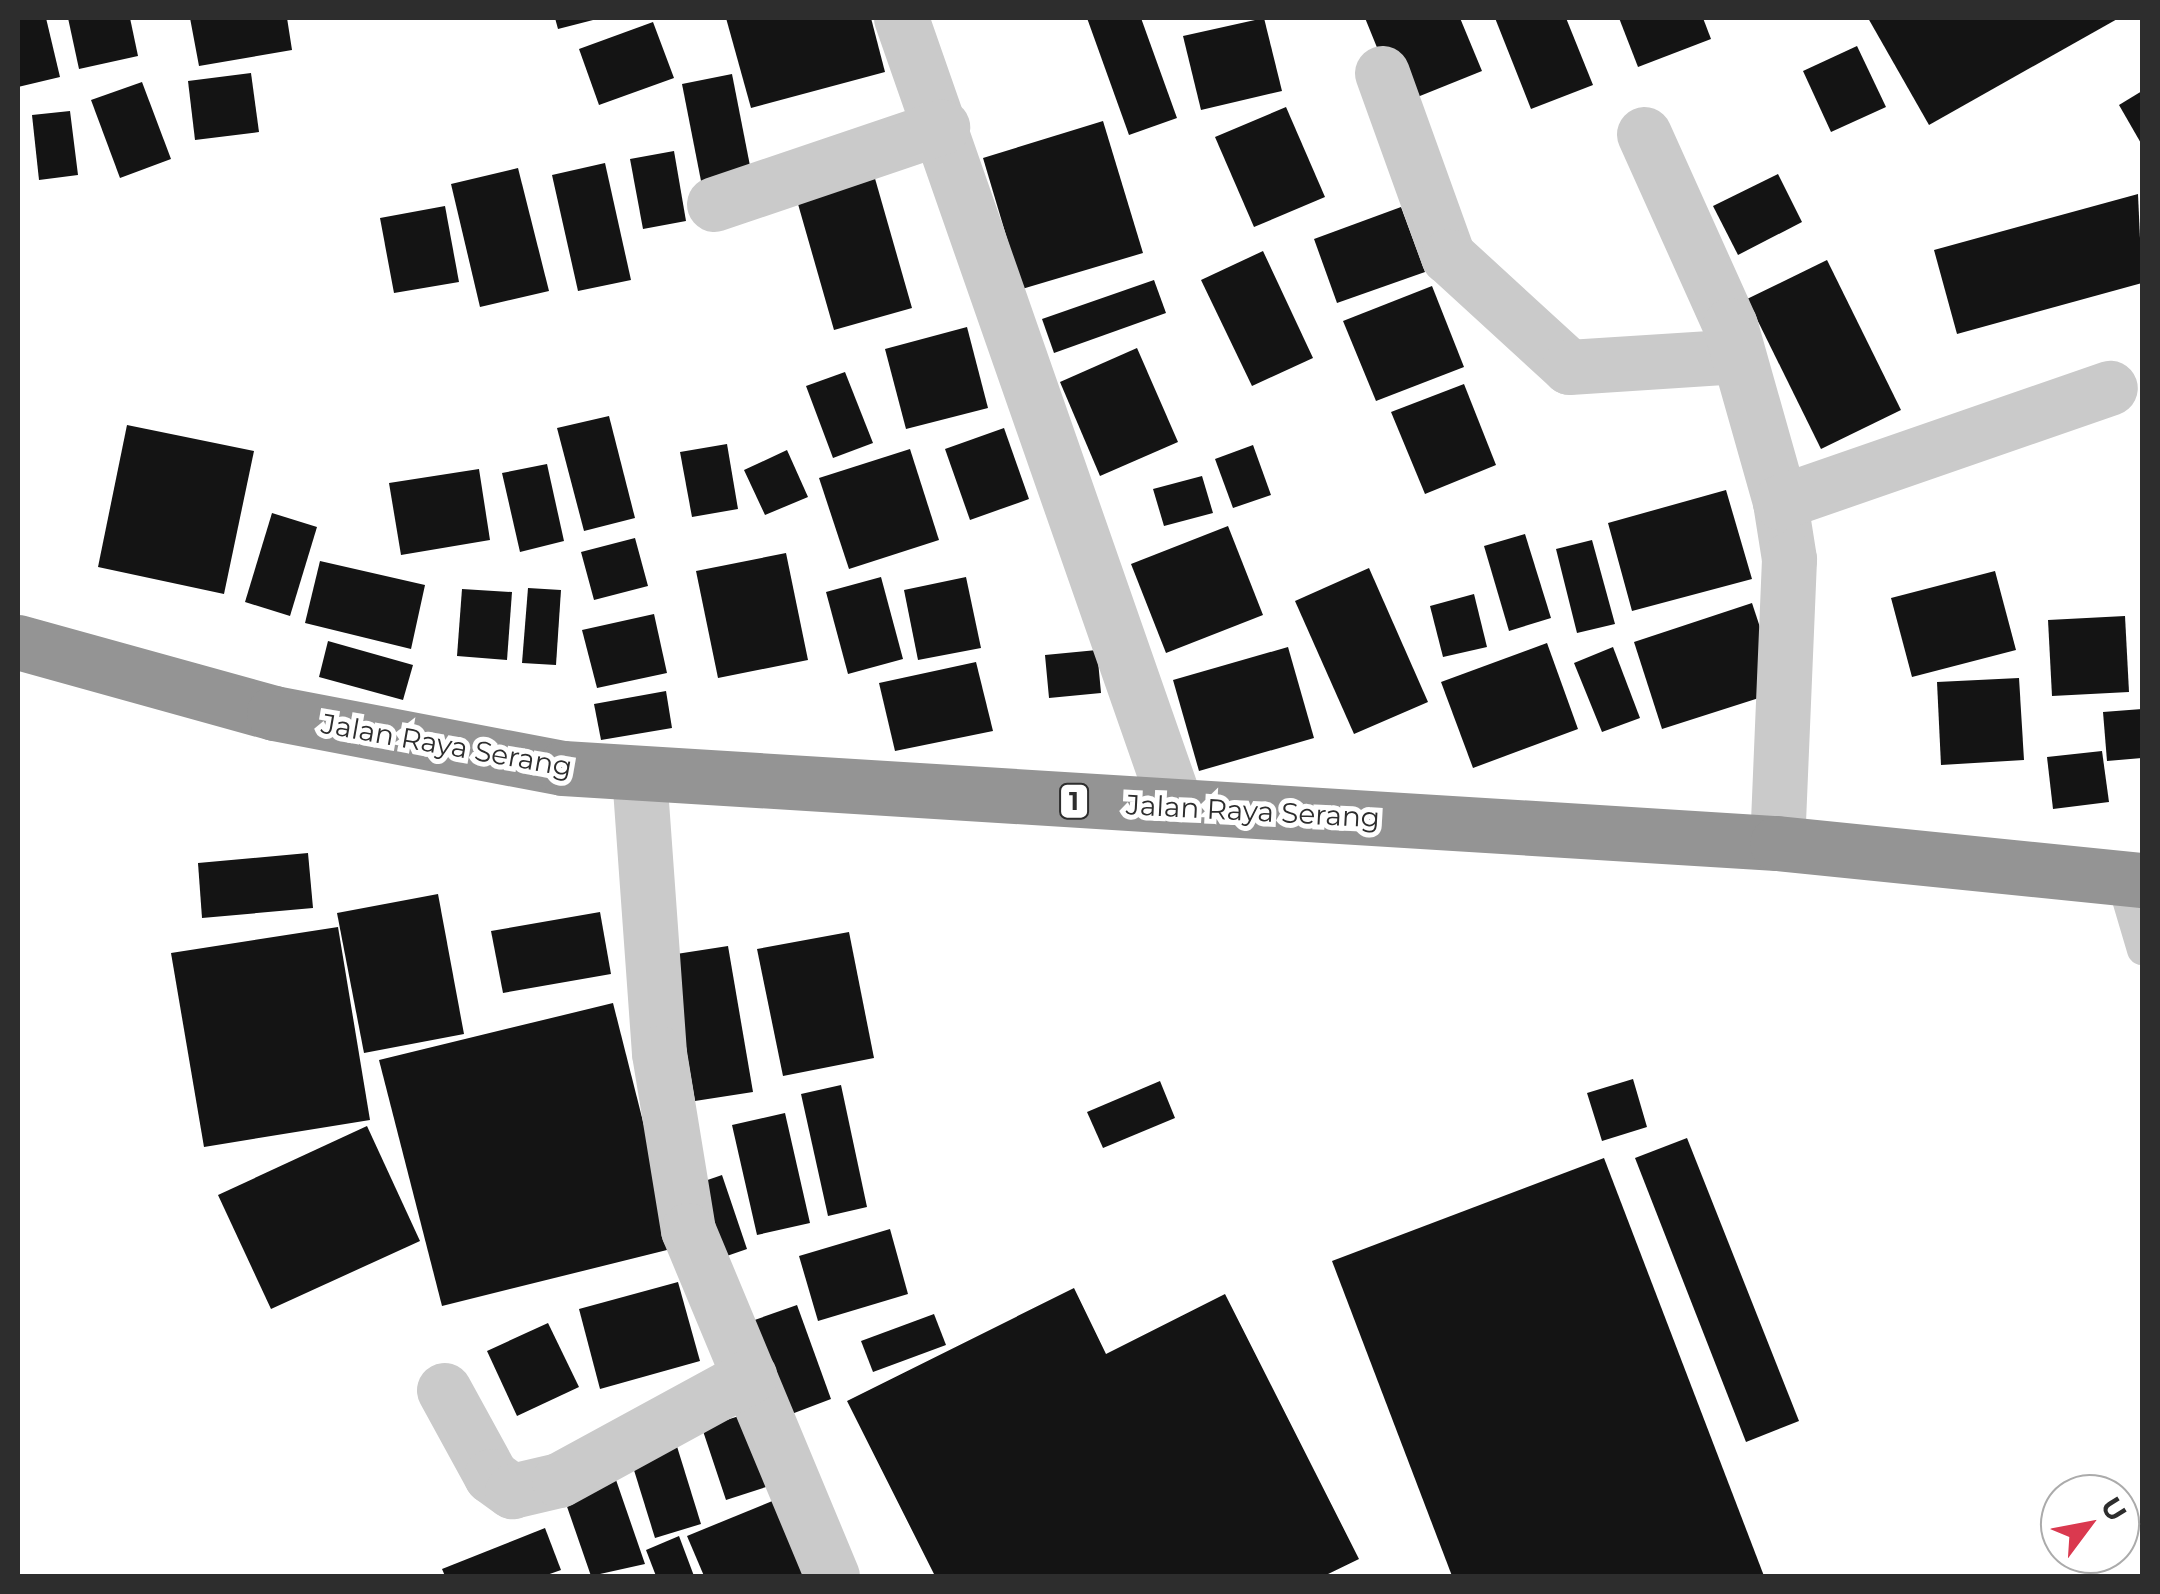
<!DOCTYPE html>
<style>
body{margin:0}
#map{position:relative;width:2160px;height:1594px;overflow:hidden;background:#fff;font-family:Montserrat,sans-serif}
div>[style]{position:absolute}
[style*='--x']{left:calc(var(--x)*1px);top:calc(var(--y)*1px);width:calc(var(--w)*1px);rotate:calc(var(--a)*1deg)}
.building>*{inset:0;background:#141414}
.lane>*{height:30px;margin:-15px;padding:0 15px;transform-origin:15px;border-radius:15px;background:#cacaca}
.street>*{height:55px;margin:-27.5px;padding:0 27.5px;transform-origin:27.5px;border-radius:27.5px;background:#cacaca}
.highway>*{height:55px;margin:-27.5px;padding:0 27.5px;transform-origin:27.5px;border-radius:27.5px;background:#949494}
span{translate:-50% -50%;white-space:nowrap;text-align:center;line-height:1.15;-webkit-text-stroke:10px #fff;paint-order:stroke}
.shield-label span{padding:2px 8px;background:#fff;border:2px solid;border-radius:8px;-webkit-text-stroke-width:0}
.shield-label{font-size:25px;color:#2d2d2d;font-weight:700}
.street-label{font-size:28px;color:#2d2d2d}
.frame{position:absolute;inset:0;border:20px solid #2d2d2d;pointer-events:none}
.north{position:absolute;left:2040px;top:1474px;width:100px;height:100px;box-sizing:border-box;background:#fff;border:2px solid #ababab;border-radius:50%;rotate:58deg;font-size:28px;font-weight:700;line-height:40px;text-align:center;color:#2d2d2d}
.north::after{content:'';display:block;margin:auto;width:35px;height:45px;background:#da394f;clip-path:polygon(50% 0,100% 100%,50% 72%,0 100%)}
</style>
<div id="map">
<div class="building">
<div style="clip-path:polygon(18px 18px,46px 18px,60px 77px,18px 87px)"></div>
<div style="clip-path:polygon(68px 18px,130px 18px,138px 56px,79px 69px)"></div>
<div style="clip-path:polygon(190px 18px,287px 18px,292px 50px,199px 66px)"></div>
<div style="clip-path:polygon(555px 18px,597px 18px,597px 19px,558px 29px)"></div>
<div style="clip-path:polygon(726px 18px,871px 18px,885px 72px,751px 108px)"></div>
<div style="clip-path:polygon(1087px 18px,1141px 18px,1177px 118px,1129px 135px)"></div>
<div style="clip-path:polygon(1264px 18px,1282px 91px,1201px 110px,1183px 36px)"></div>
<div style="clip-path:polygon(1365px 18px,1460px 18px,1482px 71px,1400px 104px)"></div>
<div style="clip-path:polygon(1495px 18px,1566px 18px,1593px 85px,1531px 109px)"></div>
<div style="clip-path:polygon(1619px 18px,1703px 18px,1711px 39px,1638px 67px)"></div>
<div style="clip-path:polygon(1868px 18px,2119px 18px,1929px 125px)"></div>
<div style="clip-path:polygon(653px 22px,674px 78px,599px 105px,579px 49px)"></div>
<div style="clip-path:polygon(1857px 46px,1886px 107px,1831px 132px,1803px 71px)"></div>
<div style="clip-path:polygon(251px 73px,259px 132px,195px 140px,188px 81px)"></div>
<div style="clip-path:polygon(732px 74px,752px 176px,702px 186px,682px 84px)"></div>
<div style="clip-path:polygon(142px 82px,171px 159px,120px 178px,91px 100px)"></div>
<div style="clip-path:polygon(2142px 91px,2142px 145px,2119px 105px)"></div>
<div style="clip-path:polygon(1286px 107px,1325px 197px,1254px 227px,1215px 137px)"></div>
<div style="clip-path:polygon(70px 111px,78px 175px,39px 180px,32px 115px)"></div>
<div style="clip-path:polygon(1103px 121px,1143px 253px,1022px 289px,983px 158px)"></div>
<div style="clip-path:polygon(674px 151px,686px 221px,643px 229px,630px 159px)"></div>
<div style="clip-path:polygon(605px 163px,631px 280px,578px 291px,552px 175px)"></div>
<div style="clip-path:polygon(518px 168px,549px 291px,480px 307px,451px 184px)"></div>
<div style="clip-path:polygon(872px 168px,912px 308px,834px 330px,794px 190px)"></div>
<div style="clip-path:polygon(1778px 174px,1802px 222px,1738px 255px,1713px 206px)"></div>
<div style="clip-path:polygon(2138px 194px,2142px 283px,1957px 334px,1934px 250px)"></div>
<div style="clip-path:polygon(445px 206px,459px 282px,394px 293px,380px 218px)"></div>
<div style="clip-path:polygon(1401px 207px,1425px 272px,1337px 303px,1314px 239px)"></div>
<div style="clip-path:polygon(1263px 251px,1313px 358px,1252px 386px,1201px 280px)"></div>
<div style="clip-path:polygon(1827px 260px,1901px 410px,1821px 449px,1747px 299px)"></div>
<div style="clip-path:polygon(1154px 280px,1166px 313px,1054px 353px,1042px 319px)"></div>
<div style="clip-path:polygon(1432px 286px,1464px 367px,1376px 401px,1343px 321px)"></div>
<div style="clip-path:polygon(967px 327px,988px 408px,906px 429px,885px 349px)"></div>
<div style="clip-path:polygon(1137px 348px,1178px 442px,1100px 476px,1060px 382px)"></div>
<div style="clip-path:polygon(845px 372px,873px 443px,833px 458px,806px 386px)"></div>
<div style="clip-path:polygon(1464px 384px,1496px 465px,1425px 494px,1391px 412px)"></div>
<div style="clip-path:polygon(609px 416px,635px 518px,584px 531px,557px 428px)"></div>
<div style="clip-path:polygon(127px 425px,254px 451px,224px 594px,98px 567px)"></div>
<div style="clip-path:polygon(1004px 428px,1029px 499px,970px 520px,945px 449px)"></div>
<div style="clip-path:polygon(727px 444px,738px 509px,692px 517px,680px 452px)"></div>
<div style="clip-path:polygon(1253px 445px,1271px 495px,1233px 508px,1215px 459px)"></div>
<div style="clip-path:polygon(910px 449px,939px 540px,849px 569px,819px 478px)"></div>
<div style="clip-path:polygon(787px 450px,808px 497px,765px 515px,744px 470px)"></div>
<div style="clip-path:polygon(547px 464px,564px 541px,520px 552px,502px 473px)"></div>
<div style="clip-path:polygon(479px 469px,490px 540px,401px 555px,389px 483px)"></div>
<div style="clip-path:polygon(1202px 476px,1213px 513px,1164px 526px,1153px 489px)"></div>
<div style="clip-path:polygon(1726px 490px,1752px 579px,1632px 611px,1608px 523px)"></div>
<div style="clip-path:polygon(272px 513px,317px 527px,290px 616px,245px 602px)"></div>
<div style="clip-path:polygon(1228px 526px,1263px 615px,1166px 653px,1131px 564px)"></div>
<div style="clip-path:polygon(1525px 534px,1551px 618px,1509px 631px,1484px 546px)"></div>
<div style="clip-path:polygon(635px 538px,648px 586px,594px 600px,581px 552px)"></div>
<div style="clip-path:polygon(1592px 540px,1615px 624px,1577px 633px,1556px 549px)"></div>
<div style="clip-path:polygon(786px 553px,808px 660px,718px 678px,696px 571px)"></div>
<div style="clip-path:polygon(320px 561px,425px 585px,411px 649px,305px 623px)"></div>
<div style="clip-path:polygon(1369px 568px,1428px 702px,1354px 734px,1295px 601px)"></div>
<div style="clip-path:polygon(1995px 571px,2016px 650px,1912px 677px,1891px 598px)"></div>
<div style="clip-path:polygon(881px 577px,903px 659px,848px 674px,826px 592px)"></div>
<div style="clip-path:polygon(966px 577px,981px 648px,918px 660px,904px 590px)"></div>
<div style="clip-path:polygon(528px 588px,561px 590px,556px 665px,522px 663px)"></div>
<div style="clip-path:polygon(462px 589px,512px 592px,507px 660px,457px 656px)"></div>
<div style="clip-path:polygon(1474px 594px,1487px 647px,1443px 657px,1430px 606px)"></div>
<div style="clip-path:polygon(1752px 603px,1781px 691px,1662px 729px,1634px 642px)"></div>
<div style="clip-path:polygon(654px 614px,667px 673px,597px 688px,582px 630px)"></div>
<div style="clip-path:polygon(2125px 616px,2129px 692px,2052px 696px,2048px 620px)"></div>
<div style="clip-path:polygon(328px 641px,413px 665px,403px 700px,319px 677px)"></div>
<div style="clip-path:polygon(1547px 643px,1578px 729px,1473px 768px,1441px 682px)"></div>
<div style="clip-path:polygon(1288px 647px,1314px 738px,1199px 771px,1173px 680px)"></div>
<div style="clip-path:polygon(1613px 647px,1640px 718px,1602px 732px,1574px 663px)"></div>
<div style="clip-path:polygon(1097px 650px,1101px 693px,1049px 698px,1045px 655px)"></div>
<div style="clip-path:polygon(976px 662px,993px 731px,895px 751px,879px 683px)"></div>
<div style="clip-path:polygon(2019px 678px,2024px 760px,1941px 765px,1937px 682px)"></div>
<div style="clip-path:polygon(666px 691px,672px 728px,601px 740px,594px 704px)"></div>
<div style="clip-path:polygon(2142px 709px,2142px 758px,2107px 761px,2103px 712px)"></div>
<div style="clip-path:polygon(2102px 751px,2109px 802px,2053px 809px,2047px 757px)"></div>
<div style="clip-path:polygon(308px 853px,313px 908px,202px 918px,198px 863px)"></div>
<div style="clip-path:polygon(438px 894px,464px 1034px,364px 1053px,337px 913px)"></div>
<div style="clip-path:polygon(600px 912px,611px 974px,503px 993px,491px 931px)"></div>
<div style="clip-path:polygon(338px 927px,370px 1120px,204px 1147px,171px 953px)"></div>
<div style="clip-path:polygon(849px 932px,874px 1058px,783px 1076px,757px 949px)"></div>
<div style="clip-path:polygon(728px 946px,753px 1092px,695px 1101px,670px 955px)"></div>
<div style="clip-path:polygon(613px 1003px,675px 1248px,442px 1306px,379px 1060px)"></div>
<div style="clip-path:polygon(1633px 1079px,1647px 1127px,1602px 1141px,1587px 1093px)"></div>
<div style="clip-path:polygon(1160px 1081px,1175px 1118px,1103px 1148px,1087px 1112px)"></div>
<div style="clip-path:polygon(841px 1085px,867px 1207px,828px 1216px,801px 1094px)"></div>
<div style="clip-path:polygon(785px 1113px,810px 1223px,757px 1235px,732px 1125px)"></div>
<div style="clip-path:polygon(367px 1126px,420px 1241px,271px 1309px,218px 1195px)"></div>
<div style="clip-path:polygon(1687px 1138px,1799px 1421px,1746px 1442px,1635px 1158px)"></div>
<div style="clip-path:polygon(1604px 1158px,1764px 1576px,1452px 1576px,1332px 1261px)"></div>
<div style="clip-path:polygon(722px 1175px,747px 1249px,721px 1258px,696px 1184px)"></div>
<div style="clip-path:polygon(890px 1229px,908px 1294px,818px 1321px,799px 1256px)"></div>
<div style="clip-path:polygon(678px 1282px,700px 1361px,600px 1389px,579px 1309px)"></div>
<div style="clip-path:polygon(1074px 1288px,1106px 1354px,1225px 1294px,1359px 1559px,1324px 1576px,935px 1576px,847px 1401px)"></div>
<div style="clip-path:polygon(797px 1305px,831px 1399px,781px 1418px,746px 1323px)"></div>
<div style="clip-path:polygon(934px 1314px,946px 1345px,873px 1372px,861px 1341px)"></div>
<div style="clip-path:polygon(548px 1323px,579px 1387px,517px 1416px,487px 1351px)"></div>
<div style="clip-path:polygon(742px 1415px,766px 1487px,726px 1500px,702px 1428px)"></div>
<div style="clip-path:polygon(675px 1440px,701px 1524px,655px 1538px,629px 1454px)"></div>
<div style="clip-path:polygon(615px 1477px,645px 1564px,591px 1576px,563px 1495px)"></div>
<div style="clip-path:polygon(787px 1495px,820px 1576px,704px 1576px,687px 1536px)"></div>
<div style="clip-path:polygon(545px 1528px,561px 1570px,544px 1576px,445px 1576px,442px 1569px)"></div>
<div style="clip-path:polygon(679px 1536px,694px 1576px,656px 1576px,646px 1550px)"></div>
</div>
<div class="lane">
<div style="--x:2121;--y:879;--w:74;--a:73.5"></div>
</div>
<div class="street">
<div style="--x:901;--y:18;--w:835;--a:70.76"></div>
<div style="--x:1382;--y:73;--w:195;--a:70.2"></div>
<div style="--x:1448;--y:256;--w:164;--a:42.5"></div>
<div style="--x:1569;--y:367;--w:169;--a:-3.7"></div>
<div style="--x:1644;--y:134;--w:209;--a:65.8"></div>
<div style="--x:1730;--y:325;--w:184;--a:74.2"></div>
<div style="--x:1780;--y:502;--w:58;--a:81"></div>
<div style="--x:1789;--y:559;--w:284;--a:92.4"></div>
<div style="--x:714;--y:204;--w:241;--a:-18.7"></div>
<div style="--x:1780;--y:502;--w:349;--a:-19.1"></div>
<div style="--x:639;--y:774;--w:280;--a:85.9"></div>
<div style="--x:659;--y:1053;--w:179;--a:80.7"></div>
<div style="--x:688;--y:1230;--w:375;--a:67.4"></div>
<div style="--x:444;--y:1390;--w:98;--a:61.3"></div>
<div style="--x:491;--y:1476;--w:26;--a:36"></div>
<div style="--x:512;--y:1491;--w:48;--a:-13.2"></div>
<div style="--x:559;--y:1480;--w:217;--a:-28.6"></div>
</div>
<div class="highway">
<div style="--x:18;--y:642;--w:266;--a:15.5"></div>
<div style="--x:274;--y:713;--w:294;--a:10.8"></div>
<div style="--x:563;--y:768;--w:1216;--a:3.54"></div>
<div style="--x:1777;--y:843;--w:367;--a:5.8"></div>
</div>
<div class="shield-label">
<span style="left:1074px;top:801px">1</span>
</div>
<div class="street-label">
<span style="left:447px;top:745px;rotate:10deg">Jalan Raya Serang</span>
<span style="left:1253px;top:811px;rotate:3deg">Jalan Raya Serang</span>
</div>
<div class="frame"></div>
<div class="north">U</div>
</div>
